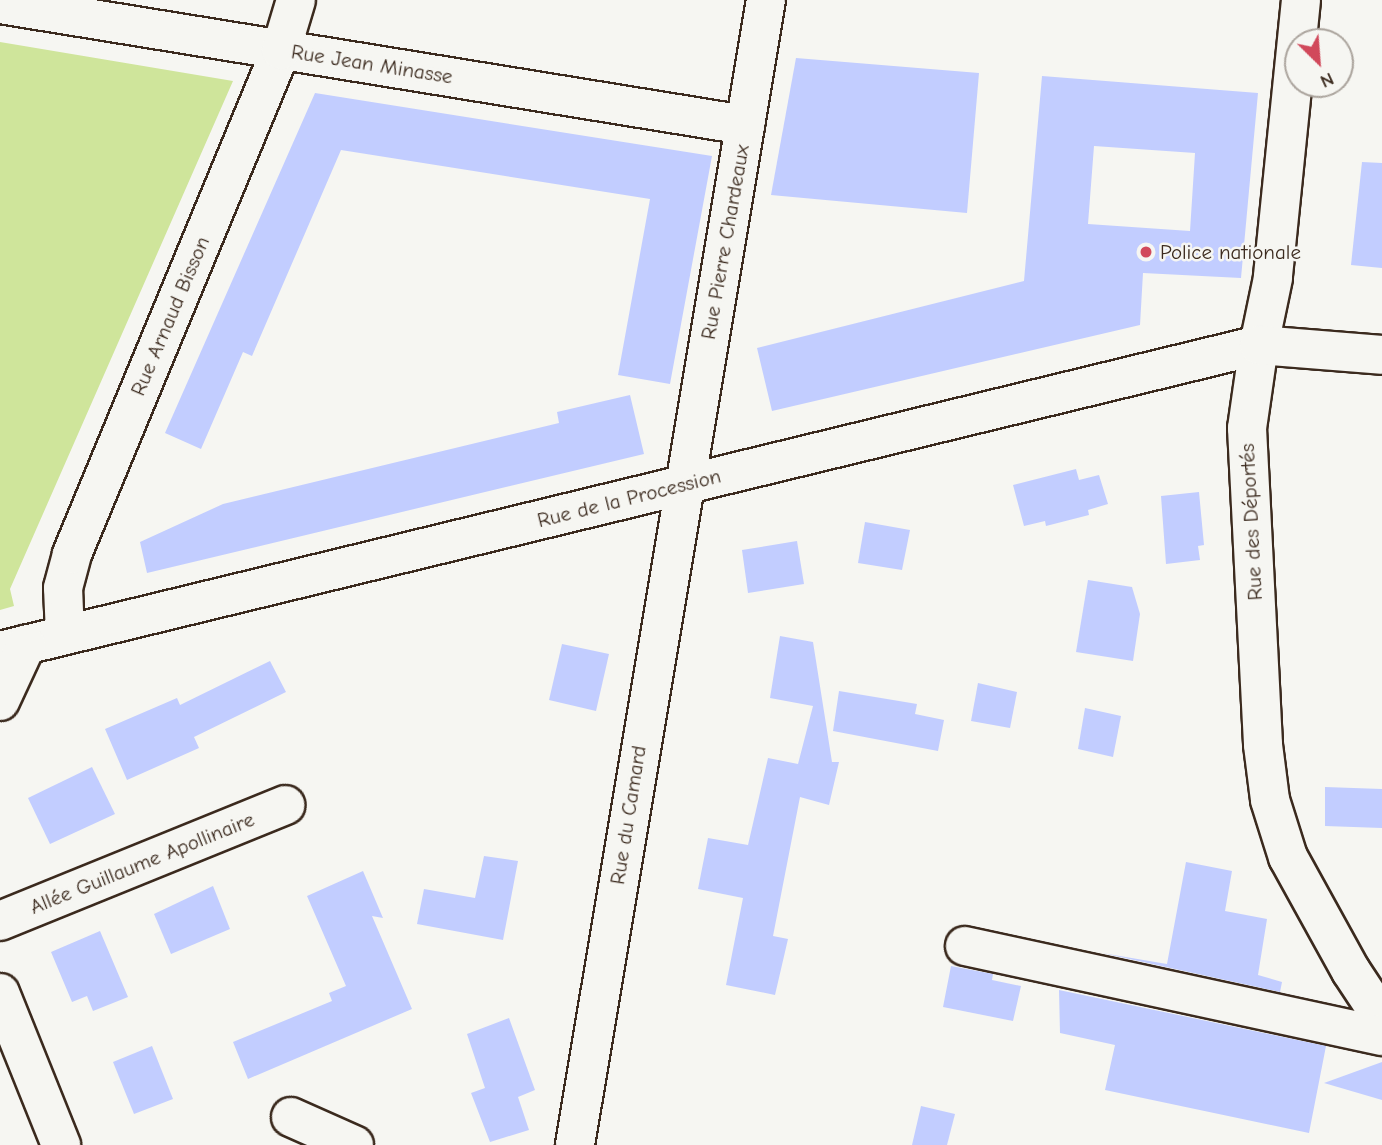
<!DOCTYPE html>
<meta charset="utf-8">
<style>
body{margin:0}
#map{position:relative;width:1382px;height:1145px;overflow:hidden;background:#f6f6f2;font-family:"Comic Neue",sans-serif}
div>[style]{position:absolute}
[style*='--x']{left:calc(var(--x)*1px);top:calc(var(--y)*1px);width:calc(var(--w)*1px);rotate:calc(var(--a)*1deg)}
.green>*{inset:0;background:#cfe59b}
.building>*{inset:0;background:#c2cdff}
.roads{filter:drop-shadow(2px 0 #3b2a1e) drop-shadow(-2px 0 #3b2a1e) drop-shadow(0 2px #3b2a1e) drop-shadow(0 -2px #3b2a1e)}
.minor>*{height:38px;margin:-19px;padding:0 19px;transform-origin:19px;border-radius:19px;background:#f6f6f2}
.dots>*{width:19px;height:19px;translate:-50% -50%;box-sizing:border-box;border:4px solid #f6f6f2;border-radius:50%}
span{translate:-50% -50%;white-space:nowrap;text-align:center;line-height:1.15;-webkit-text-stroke:5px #f6f6f2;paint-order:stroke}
.street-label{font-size:21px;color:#3b2a1e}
.poi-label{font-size:21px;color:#3b2a1e}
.left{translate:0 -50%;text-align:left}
.north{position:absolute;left:1284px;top:28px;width:70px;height:70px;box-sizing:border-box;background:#f6f6f2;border:2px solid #aba49d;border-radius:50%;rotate:155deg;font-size:19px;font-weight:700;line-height:28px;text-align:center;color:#3b2a1e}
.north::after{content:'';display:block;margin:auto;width:24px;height:32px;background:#d1495b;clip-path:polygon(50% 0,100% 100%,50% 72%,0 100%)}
</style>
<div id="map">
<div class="green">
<div style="clip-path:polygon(0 42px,233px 81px,10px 589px,14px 606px,0 610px)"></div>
</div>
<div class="building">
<div style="clip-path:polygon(796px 58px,979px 73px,967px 213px,771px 195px)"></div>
<div style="clip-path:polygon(evenodd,1042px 76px,1258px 93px,1241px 278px,1143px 273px,1140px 325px,772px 411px,757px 348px,1024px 281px,1042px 76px,1094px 146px,1195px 153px,1190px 231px,1088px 224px,1094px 146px)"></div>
<div style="clip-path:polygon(315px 93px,712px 156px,670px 384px,618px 375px,650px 199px,341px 150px,252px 356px,243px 352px,201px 449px,165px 433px)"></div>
<div style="clip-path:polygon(1362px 162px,1382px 163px,1382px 268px,1351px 265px)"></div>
<div style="clip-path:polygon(630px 395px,644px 454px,147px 573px,140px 542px,223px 504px,559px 423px,557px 412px)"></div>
<div style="clip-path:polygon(1076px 469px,1079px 480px,1099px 475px,1108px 504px,1088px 510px,1089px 515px,1046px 526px,1045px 521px,1024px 526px,1013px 485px)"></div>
<div style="clip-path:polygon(1199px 492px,1204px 545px,1198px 546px,1200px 560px,1166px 564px,1161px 496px)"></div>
<div style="clip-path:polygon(865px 522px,910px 530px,902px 570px,858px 563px)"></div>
<div style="clip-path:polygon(797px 541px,804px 584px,748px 593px,742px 550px)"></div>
<div style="clip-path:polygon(1088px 580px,1132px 587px,1140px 614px,1133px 661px,1076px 652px)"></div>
<div style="clip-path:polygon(780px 636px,813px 642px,832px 762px,839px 762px,829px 805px,800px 797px,773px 936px,788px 939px,775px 995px,726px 985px,743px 898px,698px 889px,708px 838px,748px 845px,768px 758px,798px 764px,813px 706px,770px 698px)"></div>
<div style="clip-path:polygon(562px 644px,609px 654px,596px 711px,549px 700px)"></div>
<div style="clip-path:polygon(270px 661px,286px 692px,194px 737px,199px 748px,127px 780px,105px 729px,177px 698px,180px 705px)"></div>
<div style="clip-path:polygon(978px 683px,1017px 692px,1010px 728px,971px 721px)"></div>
<div style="clip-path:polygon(839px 691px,917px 704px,915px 714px,944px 720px,938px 751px,833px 731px)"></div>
<div style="clip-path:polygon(1085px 708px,1121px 716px,1113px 757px,1078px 749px)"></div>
<div style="clip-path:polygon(92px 767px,115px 814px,50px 844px,28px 798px)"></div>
<div style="clip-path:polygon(1325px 787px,1382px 789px,1382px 828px,1325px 826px)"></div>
<div style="clip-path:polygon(484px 856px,518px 861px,503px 940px,417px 924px,424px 889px,475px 898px)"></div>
<div style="clip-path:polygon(1186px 862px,1232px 871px,1225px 911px,1267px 919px,1258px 975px,1282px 982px,1280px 992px,1102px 953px,1167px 964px)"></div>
<div style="clip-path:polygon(363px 871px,383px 918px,372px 916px,412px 1009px,248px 1079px,233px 1042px,332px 1001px,329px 993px,346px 986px,307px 896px)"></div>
<div style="clip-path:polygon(213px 886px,230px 929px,171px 954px,154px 914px)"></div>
<div style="clip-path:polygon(100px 931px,128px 997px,93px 1011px,87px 996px,72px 1002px,51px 952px)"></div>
<div style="clip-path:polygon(951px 966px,993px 974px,992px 980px,1021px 986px,1013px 1021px,943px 1007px)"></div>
<div style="clip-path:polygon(1059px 990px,1326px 1046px,1309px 1133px,1105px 1090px,1115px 1045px,1060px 1033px)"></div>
<div style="clip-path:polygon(509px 1018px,535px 1090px,518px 1097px,529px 1130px,490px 1142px,471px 1093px,485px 1088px,467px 1034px)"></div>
<div style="clip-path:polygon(152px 1046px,173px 1099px,134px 1114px,113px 1062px)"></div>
<div style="clip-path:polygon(1382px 1062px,1382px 1100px,1324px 1083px)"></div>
<div style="clip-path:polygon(921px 1106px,955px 1114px,947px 1145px,912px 1145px)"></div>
</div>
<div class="roads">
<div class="minor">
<div style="--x:1301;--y:0;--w:279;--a:95.8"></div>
<div style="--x:1273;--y:278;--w:68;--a:101.8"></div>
<div style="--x:1259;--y:345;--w:84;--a:98.2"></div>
<div style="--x:1247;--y:428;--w:317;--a:87.1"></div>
<div style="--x:1263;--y:745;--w:55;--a:82.7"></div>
<div style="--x:1270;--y:800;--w:60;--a:72.5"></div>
<div style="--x:1288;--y:857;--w:130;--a:61.1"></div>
<div style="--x:1351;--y:971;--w:56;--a:56.6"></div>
<div style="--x:0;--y:4;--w:755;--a:9.23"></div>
<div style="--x:65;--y:635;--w:47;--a:-92.4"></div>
<div style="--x:63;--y:588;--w:35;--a:-75"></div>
<div style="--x:72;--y:554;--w:546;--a:-67.48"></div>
<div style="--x:281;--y:50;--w:52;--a:-73.3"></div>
<div style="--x:0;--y:651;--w:1296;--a:-13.66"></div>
<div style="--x:1259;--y:345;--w:123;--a:4.6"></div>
<div style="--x:0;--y:701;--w:62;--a:-65.1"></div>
<div style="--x:0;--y:921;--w:308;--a:-22.1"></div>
<div style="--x:965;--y:946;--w:427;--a:12.2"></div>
<div style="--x:0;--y:993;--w:164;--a:68.1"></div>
<div style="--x:291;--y:1117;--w:69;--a:24"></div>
<div style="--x:575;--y:1145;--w:1161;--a:-80.53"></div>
</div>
</div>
<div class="dots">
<div style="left:1146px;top:252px;background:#d1495b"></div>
</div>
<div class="street-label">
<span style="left:372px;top:64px;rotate:9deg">Rue Jean Minasse</span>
<span style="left:725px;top:242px;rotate:-80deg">Rue Pierre Chardeaux</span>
<span style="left:170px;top:316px;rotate:-67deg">Rue Arnaud Bisson</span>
<span style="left:629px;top:498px;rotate:-14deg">Rue de la Procession</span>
<span style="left:1251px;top:522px;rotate:-93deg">Rue des Déportés</span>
<span style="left:628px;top:815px;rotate:-81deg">Rue du Camard</span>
<span style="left:142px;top:863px;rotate:-22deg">Allée Guillaume Apollinaire</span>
</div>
<div class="poi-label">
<span class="left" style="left:1160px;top:252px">Police nationale</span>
</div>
<div class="north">N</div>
</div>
